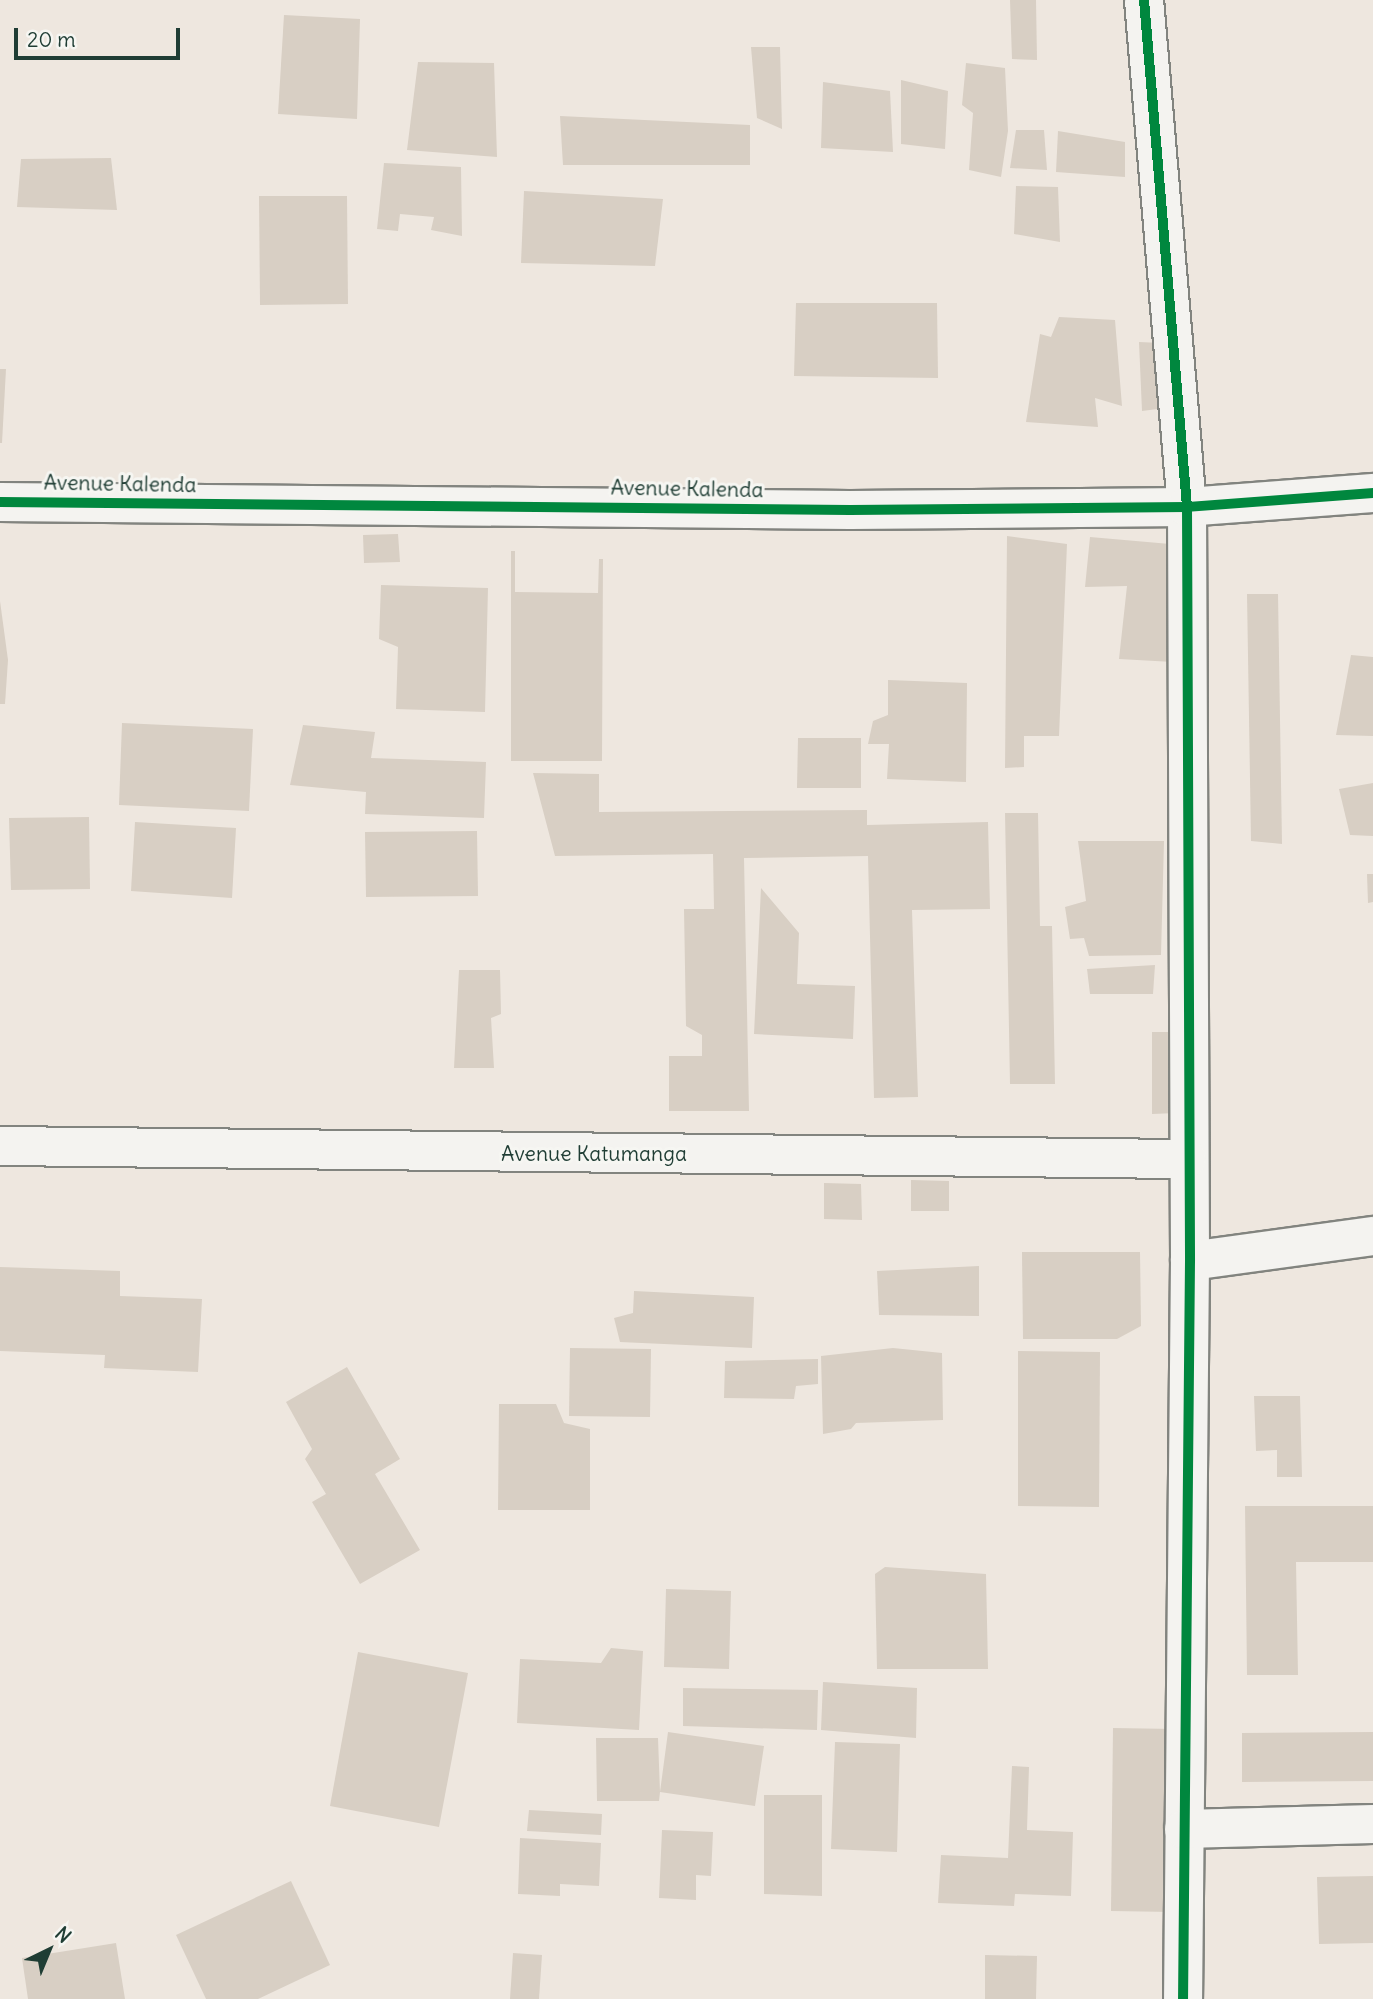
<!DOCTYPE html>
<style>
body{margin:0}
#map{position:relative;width:1373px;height:1999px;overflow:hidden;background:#eee7df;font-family:Delius,sans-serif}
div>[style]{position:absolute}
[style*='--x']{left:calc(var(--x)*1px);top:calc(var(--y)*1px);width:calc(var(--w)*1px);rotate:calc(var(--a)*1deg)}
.building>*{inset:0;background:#d8cfc4}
.roads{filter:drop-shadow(2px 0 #82847f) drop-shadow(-2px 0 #82847f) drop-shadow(0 2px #82847f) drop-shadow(0 -2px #82847f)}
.minor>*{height:38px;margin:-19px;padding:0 19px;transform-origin:19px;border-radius:19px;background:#f4f3f0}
.cycleway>*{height:10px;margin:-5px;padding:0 5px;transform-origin:5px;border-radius:5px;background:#00873e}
span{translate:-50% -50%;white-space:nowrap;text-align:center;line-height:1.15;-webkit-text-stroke:6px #f6f6f2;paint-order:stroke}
.street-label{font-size:21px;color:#1f3d34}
.north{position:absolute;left:14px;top:1915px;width:70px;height:70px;-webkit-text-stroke:5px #f6f6f2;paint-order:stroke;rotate:43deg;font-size:19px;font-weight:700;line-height:28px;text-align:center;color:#1f3d34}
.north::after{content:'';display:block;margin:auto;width:24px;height:32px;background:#1f3d34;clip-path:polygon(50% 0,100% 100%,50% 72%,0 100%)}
.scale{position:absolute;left:14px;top:28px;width:166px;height:32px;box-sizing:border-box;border:4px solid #1f3d34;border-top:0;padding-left:9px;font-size:21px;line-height:24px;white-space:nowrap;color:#1f3d34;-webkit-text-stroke:5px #f6f6f2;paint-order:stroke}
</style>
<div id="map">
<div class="building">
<div style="clip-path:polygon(1010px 0,1036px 0,1037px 60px,1012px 59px)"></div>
<div style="clip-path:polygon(284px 15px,360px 19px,357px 119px,278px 114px)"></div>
<div style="clip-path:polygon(751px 47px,780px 47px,782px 129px,757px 118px)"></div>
<div style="clip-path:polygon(418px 62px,494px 63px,497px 157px,407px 150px)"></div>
<div style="clip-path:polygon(966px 63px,1005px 68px,1008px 131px,1001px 177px,969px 170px,973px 113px,962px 105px)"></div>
<div style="clip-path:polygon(901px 80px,948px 91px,945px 149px,901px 144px)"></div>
<div style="clip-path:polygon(823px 82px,890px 91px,893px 152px,821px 148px)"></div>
<div style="clip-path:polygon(560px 116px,750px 125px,750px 165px,563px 165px)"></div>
<div style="clip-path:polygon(1016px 130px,1044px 130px,1047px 170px,1010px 168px)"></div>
<div style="clip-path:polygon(1058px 131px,1125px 142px,1125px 177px,1056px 172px)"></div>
<div style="clip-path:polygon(111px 158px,117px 210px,17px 207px,21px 159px)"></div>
<div style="clip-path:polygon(384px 163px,461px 167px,462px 236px,431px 230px,434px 217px,400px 214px,398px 231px,377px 229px)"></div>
<div style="clip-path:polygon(1016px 186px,1058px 187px,1060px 242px,1014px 234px)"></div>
<div style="clip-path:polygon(524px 191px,663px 199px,655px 266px,521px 263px)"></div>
<div style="clip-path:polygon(259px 196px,347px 196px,348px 304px,260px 305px)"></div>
<div style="clip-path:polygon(796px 303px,937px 303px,938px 378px,794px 376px)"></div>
<div style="clip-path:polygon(1059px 317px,1115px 320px,1122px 406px,1095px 398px,1098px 427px,1026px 422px,1040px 334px,1051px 337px)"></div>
<div style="clip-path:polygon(1139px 342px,1161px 343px,1173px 407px,1142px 411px)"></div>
<div style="clip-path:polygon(0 369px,6px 369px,2px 443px,0 443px)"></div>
<div style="clip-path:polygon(398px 534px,400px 562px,364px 563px,363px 535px)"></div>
<div style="clip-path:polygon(1007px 536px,1067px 544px,1059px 736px,1024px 736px,1024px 767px,1005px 768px)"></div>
<div style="clip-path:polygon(1090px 537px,1170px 544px,1173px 662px,1119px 659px,1127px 586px,1085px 587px)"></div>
<div style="clip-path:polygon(511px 551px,515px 551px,515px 592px,598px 593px,599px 559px,603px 559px,602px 761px,511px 761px)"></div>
<div style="clip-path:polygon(381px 585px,488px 588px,485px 712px,396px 709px,398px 647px,379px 639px)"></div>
<div style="clip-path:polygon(1247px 594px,1278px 594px,1282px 844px,1251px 841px)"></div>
<div style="clip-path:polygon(0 601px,8px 660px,5px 704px,0 704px)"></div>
<div style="clip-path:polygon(1351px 655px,1373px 657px,1373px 736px,1336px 735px)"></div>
<div style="clip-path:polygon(888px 680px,967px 683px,966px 782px,887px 779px,889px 744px,868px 744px,873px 721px,888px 715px)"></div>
<div style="clip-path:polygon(122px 723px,253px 729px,249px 811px,119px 805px)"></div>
<div style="clip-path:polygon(303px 725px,375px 732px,371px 758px,486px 762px,484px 818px,365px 814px,366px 792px,290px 785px)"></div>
<div style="clip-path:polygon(798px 738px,861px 738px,861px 788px,797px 788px)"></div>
<div style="clip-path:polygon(533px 773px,599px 774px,599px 812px,867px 810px,867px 825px,988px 822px,990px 909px,912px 910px,918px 1097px,874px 1098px,868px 856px,744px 858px,749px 1111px,669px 1111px,669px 1056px,702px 1056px,702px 1035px,686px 1026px,684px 909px,714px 909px,713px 854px,555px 856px)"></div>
<div style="clip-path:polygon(1373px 783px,1373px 836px,1350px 835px,1339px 789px)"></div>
<div style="clip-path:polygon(1005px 813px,1038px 813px,1040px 926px,1052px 926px,1055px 1084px,1010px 1084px)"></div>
<div style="clip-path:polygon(89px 817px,90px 889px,11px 890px,9px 818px)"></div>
<div style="clip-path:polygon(135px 822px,236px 828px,232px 898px,131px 891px)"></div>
<div style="clip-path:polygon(477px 831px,478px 896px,366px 897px,365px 832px)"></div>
<div style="clip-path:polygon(1078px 841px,1164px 841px,1161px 955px,1089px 956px,1084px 938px,1070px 939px,1065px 907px,1086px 901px)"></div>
<div style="clip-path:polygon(1367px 874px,1373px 874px,1373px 902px,1368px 903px)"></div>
<div style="clip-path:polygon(761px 888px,799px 933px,797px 984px,855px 986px,853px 1039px,754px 1034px)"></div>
<div style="clip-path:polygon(1155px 965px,1153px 994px,1090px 994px,1087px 969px)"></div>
<div style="clip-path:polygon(459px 970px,500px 970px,501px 1014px,491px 1018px,494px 1068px,454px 1068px)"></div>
<div style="clip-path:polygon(1152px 1032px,1176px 1032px,1177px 1113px,1152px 1114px)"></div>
<div style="clip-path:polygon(911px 1180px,949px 1181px,949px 1211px,911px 1211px)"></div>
<div style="clip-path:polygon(824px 1183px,861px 1184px,862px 1220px,824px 1219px)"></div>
<div style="clip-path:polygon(1022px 1252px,1140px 1252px,1141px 1326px,1117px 1339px,1023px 1339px)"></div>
<div style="clip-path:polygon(979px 1266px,979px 1316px,879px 1315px,877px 1271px)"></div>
<div style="clip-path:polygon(0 1267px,120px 1271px,120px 1296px,202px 1299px,198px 1372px,104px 1368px,105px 1355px,0 1351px)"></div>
<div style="clip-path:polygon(634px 1291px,754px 1297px,752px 1348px,620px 1342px,614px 1318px,633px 1313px)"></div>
<div style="clip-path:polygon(570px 1348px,651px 1349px,650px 1417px,569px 1416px)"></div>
<div style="clip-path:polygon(893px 1348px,942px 1353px,943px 1420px,856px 1423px,851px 1429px,823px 1434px,821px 1356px)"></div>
<div style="clip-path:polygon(1018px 1351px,1100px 1352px,1099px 1507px,1018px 1506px)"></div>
<div style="clip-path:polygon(818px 1359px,818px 1384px,796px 1386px,794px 1399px,724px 1398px,725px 1361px)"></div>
<div style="clip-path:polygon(347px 1367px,400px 1459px,375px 1474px,420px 1550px,360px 1584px,312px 1502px,326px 1494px,305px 1459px,312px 1449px,286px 1402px)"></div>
<div style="clip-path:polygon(1254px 1396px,1300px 1396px,1302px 1477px,1277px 1477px,1277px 1450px,1256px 1451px)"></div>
<div style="clip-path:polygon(499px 1404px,556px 1404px,564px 1423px,590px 1429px,590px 1510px,498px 1510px)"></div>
<div style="clip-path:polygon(1245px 1506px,1373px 1506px,1373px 1562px,1296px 1562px,1298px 1675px,1247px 1675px)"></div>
<div style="clip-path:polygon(885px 1567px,986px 1574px,988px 1669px,877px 1669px,875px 1574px)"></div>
<div style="clip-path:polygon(666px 1589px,731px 1591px,729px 1669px,664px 1667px)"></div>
<div style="clip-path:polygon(611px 1648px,643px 1651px,639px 1730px,517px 1723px,520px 1659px,601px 1663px)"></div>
<div style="clip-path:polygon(358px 1652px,468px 1673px,439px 1827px,330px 1806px)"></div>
<div style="clip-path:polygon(823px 1682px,917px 1688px,916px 1738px,821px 1730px)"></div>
<div style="clip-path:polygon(683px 1688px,818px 1690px,817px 1730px,683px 1726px)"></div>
<div style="clip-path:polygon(1113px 1728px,1175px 1729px,1173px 1912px,1111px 1911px)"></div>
<div style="clip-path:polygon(668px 1732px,764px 1746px,755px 1806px,660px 1792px,659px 1801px,597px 1801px,596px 1738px,658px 1738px,660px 1792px)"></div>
<div style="clip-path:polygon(1373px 1732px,1373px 1781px,1242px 1782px,1242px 1733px)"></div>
<div style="clip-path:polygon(835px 1742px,900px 1744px,897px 1852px,831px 1849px)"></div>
<div style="clip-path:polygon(1012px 1766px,1029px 1767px,1027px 1830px,1073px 1832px,1071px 1896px,1015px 1894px,1014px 1906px,938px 1903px,941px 1855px,1008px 1858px)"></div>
<div style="clip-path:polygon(764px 1795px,822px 1795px,822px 1896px,764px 1894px)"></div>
<div style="clip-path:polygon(529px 1810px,602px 1814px,601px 1835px,527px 1831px)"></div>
<div style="clip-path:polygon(662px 1830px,713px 1832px,711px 1876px,696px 1875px,696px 1900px,659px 1898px)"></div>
<div style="clip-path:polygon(520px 1838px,601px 1843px,599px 1886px,560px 1884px,560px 1896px,518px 1894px)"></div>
<div style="clip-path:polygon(1373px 1876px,1373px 1943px,1319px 1944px,1317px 1877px)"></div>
<div style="clip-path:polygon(291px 1881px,330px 1965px,258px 1999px,206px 1999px,176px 1935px)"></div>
<div style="clip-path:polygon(116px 1943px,125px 1999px,28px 1999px,22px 1958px)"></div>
<div style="clip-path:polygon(513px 1953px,542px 1955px,539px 1999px,510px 1999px)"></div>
<div style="clip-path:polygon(985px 1955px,1037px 1956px,1036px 1999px,985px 1999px)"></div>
</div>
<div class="roads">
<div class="minor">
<div style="--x:1144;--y:0;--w:509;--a:85.15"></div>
<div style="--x:1187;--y:507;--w:754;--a:89.77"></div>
<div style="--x:1190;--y:1261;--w:738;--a:90.54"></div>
<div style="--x:0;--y:502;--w:850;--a:0.54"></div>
<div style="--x:850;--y:510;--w:337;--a:-0.5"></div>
<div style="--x:1187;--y:507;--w:187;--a:-4.3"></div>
<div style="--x:0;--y:1146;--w:1187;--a:0.63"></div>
<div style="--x:1190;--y:1261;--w:185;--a:-7.8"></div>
<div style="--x:1184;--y:1829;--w:189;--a:-1.5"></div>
</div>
</div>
<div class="cycleway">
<div style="--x:1144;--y:0;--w:509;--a:85.15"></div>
<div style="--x:1187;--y:507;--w:754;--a:89.77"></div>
<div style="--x:1190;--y:1261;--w:738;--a:90.54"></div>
<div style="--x:0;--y:502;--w:850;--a:0.54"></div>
<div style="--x:850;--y:510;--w:337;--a:-0.5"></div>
<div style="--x:1187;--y:507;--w:187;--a:-4.3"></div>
</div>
<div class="street-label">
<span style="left:120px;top:484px;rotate:1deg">Avenue Kalenda</span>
<span style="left:687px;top:489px;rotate:1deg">Avenue Kalenda</span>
<span style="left:594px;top:1154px">Avenue Katumanga</span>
</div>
<div class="north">N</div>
<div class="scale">20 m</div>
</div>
